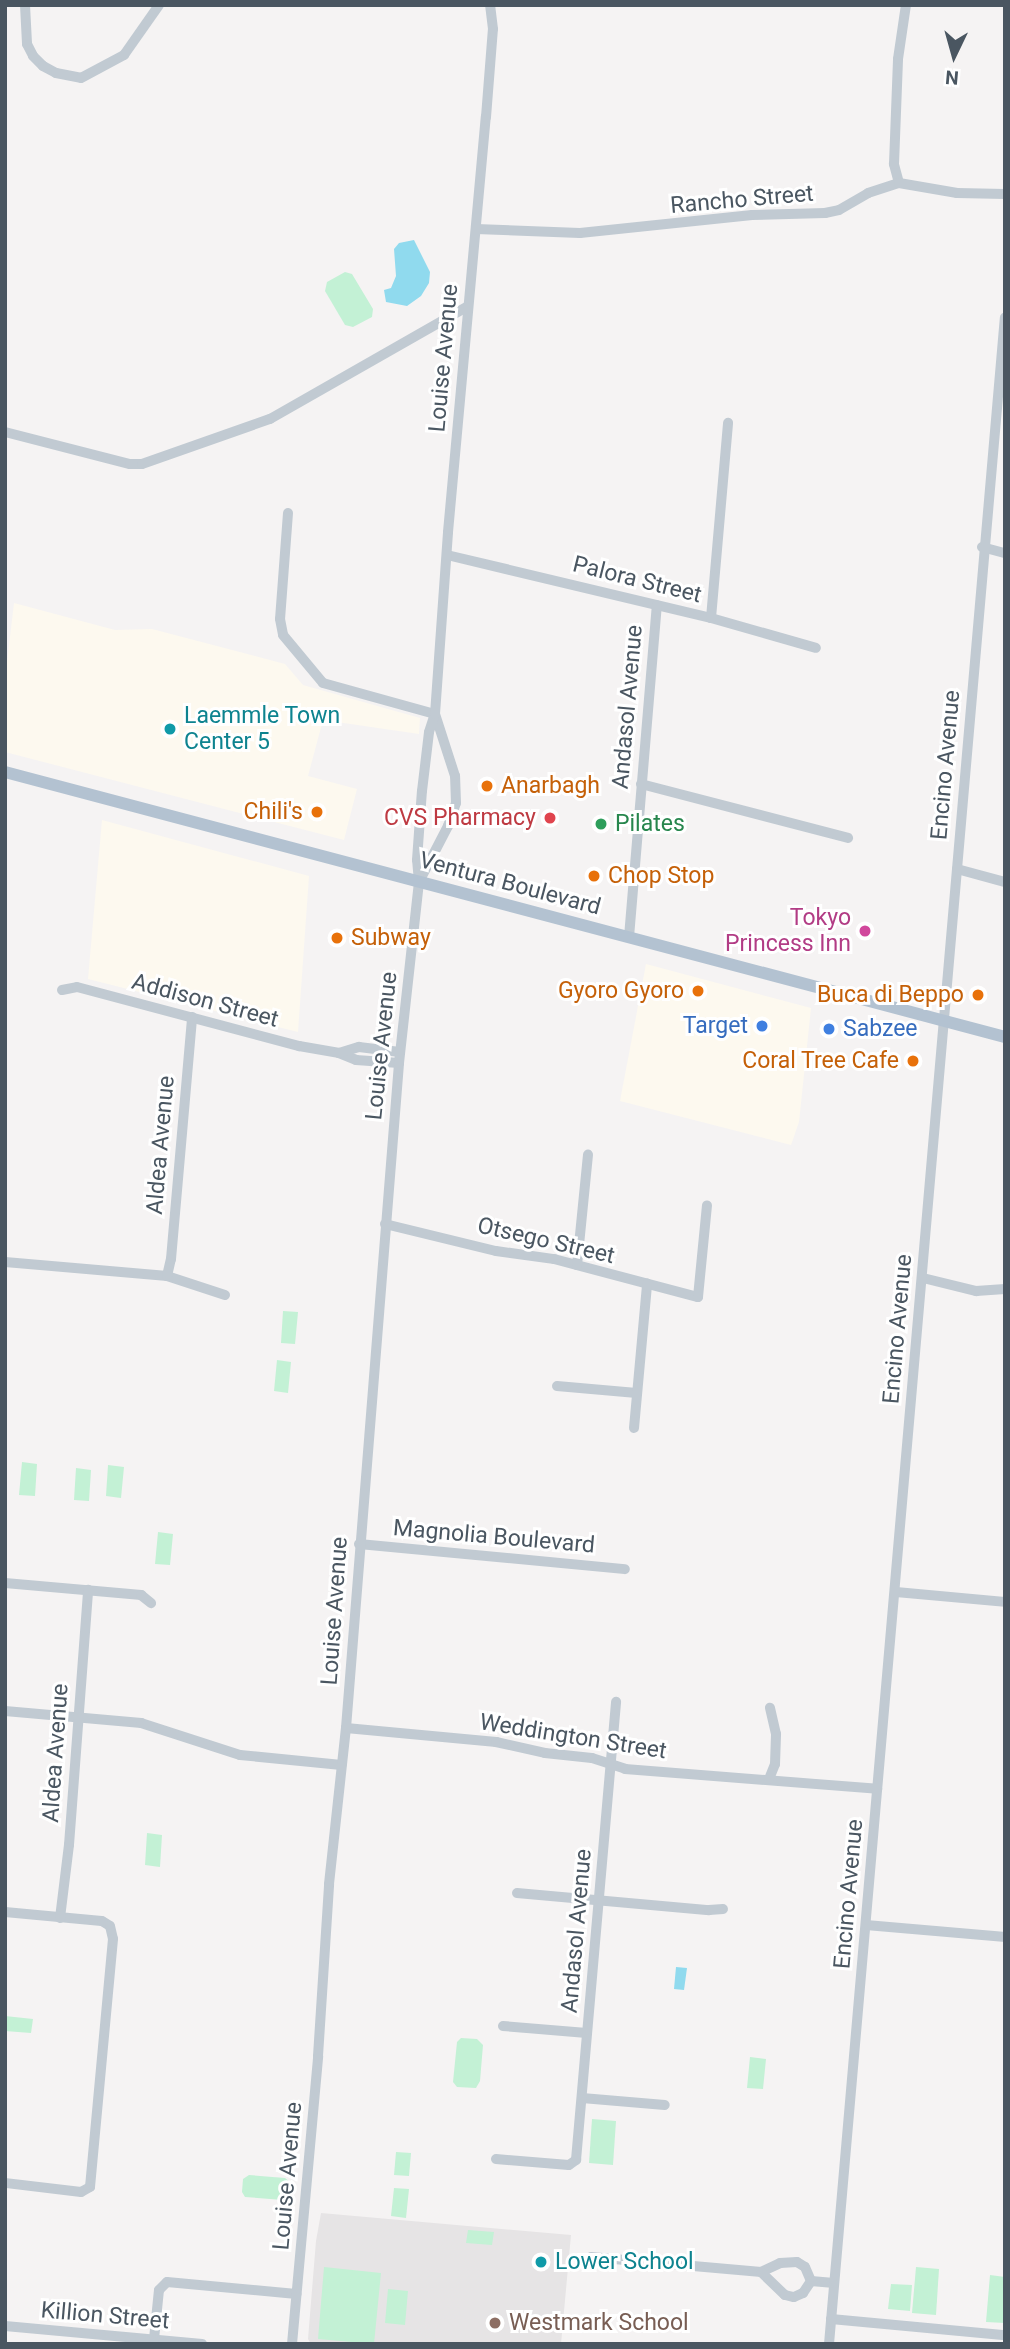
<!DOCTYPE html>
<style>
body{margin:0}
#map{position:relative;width:1010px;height:2349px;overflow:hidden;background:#f5f3f3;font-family:Roboto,sans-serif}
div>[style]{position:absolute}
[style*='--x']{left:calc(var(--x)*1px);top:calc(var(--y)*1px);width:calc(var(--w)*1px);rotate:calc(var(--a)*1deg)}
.commercial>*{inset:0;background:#fdf9ef}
.education>*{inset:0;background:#e6e4e5}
.green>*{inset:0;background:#c3f1d5}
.water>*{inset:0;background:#90daee}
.minor>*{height:10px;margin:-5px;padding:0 5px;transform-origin:5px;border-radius:5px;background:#c1cad2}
.major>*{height:12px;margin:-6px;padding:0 6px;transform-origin:6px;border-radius:6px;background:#b3c2d1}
.dots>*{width:19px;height:19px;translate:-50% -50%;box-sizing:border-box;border:4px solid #fff;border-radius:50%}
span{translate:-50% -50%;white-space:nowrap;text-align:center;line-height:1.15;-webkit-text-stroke:6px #fff;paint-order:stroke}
.street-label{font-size:23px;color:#4a5661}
.culture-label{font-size:23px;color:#0d838f}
.left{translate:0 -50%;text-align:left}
.food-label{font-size:23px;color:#c56008}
.right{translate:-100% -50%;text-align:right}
.health-label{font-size:23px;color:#be3a42}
.leisure-label{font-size:23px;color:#27864d}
.hotel-label{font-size:23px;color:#b23c85}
.shop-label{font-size:23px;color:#366cbe}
.education-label{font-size:23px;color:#785e54}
.frame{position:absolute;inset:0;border:7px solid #4a5661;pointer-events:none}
.north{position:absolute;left:919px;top:21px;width:70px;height:70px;-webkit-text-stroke:5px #fff;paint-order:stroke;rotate:185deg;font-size:19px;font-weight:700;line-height:28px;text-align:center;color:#4a5661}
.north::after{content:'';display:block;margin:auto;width:24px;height:32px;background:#4a5661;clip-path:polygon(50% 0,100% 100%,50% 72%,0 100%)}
</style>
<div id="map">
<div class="commercial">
<div style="clip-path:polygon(14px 603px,115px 630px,152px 629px,285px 664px,303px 685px,420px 718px,419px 734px,323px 720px,308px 776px,357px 789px,344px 840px,5px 752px,5px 679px)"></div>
<div style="clip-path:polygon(102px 820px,309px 876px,298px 1032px,88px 979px)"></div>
<div style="clip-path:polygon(646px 964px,811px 1008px,799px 1122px,791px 1145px,620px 1101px)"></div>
</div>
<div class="education">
<div style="clip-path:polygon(321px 2213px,571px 2235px,561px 2344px,311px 2344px,308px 2339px,316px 2241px)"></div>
</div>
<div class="green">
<div style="clip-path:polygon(345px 272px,352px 274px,373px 309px,372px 317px,353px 327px,345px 325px,325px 291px,327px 282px)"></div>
<div style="clip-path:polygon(283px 1311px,298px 1312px,295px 1344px,281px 1343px)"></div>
<div style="clip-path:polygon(277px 1360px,291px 1362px,288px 1393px,274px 1391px)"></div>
<div style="clip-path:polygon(22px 1462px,37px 1464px,35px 1496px,19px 1495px)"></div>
<div style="clip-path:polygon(108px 1465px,124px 1467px,121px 1498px,106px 1496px)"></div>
<div style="clip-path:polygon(76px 1468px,91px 1470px,89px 1501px,74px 1500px)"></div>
<div style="clip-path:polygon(158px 1532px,173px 1534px,170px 1565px,155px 1564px)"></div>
<div style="clip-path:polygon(147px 1833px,162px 1835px,160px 1867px,145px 1865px)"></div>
<div style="clip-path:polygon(5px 2016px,33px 2019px,31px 2033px,5px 2031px)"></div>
<div style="clip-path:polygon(461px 2038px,477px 2039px,483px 2045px,480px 2081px,476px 2088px,457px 2087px,453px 2082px,457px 2042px)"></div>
<div style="clip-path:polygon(750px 2057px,766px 2059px,763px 2089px,747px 2088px)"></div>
<div style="clip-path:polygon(592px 2119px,616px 2121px,613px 2165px,589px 2163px)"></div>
<div style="clip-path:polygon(396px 2152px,411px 2153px,409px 2176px,394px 2175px)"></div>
<div style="clip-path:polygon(249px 2175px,285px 2178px,290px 2182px,288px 2196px,283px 2200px,245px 2197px,242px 2192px,243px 2179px)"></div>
<div style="clip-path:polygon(394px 2188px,409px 2189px,406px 2218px,391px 2216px)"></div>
<div style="clip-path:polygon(468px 2230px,494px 2232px,492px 2245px,466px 2243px)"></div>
<div style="clip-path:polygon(324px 2267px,381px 2273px,374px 2344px,318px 2339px)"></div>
<div style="clip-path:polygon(916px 2267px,939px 2269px,936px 2315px,912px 2313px)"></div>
<div style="clip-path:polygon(990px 2275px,1005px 2277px,1005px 2323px,986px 2322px)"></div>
<div style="clip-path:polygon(891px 2284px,912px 2285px,910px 2311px,888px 2309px)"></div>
<div style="clip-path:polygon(388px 2289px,408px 2291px,405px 2325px,385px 2323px)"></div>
</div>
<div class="water">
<div style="clip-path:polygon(414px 240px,430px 272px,429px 283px,421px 296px,407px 306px,386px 302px,384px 290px,391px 288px,396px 276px,394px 249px,399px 243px)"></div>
<div style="clip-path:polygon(676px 1967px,687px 1968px,684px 1990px,674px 1989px)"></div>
</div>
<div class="minor">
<div style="--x:25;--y:5;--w:39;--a:87"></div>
<div style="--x:27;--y:44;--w:13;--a:63"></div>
<div style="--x:33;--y:56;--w:14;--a:45"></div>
<div style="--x:43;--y:66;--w:15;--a:28"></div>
<div style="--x:56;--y:73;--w:25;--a:11"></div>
<div style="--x:81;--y:78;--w:49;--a:-28.1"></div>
<div style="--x:124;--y:55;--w:61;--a:-55"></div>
<div style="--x:899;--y:183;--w:20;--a:-105"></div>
<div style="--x:894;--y:164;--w:105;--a:-87.8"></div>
<div style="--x:898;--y:59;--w:55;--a:-81.6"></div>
<div style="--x:476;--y:229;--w:104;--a:2.2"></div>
<div style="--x:580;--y:233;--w:173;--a:-6"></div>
<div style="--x:752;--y:215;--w:73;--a:-1.6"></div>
<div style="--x:825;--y:213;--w:14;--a:-12"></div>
<div style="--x:839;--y:210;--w:34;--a:-30"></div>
<div style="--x:868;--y:193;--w:33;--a:-18"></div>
<div style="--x:899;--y:183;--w:59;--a:9.8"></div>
<div style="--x:957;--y:193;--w:48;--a:1.2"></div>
<div style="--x:5;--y:432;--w:129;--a:14.4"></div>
<div style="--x:130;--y:464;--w:12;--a:0"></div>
<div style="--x:142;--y:464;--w:136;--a:-19.4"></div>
<div style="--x:270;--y:419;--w:228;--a:-29.7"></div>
<div style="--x:288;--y:513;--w:106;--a:94.3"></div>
<div style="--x:280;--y:619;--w:16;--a:79"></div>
<div style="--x:283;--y:635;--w:62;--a:50.2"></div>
<div style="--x:323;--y:683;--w:116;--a:15.5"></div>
<div style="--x:982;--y:547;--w:24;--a:15"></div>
<div style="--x:447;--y:555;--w:271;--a:13.4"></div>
<div style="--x:711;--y:618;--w:109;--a:15.9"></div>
<div style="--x:711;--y:618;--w:196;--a:-85"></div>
<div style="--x:641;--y:784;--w:214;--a:14.6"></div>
<div style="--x:957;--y:869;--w:50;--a:15.2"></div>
<div style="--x:420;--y:880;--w:61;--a:-62.6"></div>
<div style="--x:448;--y:826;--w:24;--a:-71"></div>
<div style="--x:456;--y:803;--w:27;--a:-92"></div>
<div style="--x:455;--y:776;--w:65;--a:-107.9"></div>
<div style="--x:629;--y:937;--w:333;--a:-85.2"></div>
<div style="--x:62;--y:990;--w:15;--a:-11"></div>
<div style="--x:77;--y:987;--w:230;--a:14.9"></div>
<div style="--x:299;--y:1046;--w:41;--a:9.9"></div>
<div style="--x:339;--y:1053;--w:18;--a:22"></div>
<div style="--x:356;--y:1060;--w:43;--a:4"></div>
<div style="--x:339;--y:1053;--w:21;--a:-17"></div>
<div style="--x:359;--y:1047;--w:41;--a:7"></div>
<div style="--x:385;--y:1224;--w:114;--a:13.7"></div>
<div style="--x:496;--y:1251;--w:59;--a:7.9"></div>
<div style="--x:554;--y:1259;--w:149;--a:14.8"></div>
<div style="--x:698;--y:1297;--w:92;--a:-84.4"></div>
<div style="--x:5;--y:1262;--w:163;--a:4.9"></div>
<div style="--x:167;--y:1276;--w:61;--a:18.1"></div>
<div style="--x:577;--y:1265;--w:111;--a:-84.3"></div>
<div style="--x:167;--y:1276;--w:17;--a:-77"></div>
<div style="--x:171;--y:1259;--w:243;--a:-85"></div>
<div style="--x:923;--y:1278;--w:55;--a:13.8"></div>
<div style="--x:976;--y:1291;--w:29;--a:-4"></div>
<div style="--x:557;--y:1386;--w:80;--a:5"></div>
<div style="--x:634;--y:1428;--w:145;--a:-84.8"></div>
<div style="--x:359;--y:1544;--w:267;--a:5.4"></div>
<div style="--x:5;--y:1583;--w:137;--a:5"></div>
<div style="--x:141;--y:1595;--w:13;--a:39"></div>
<div style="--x:896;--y:1592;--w:109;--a:5.2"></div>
<div style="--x:5;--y:1711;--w:137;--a:5"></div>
<div style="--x:141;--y:1723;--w:104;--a:17.9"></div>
<div style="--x:240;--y:1755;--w:102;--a:5.6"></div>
<div style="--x:346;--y:1728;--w:151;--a:5.3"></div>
<div style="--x:496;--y:1742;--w:50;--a:12.7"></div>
<div style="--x:545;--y:1753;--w:47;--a:6.1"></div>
<div style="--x:592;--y:1758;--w:35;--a:18"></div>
<div style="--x:625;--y:1769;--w:253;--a:4.5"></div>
<div style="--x:769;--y:1779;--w:16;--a:-68"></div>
<div style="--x:775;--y:1764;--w:30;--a:-88"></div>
<div style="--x:776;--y:1734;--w:27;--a:-103"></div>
<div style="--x:517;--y:1893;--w:193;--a:5.1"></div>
<div style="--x:709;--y:1910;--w:14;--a:-4"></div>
<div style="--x:5;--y:1912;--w:97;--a:5.3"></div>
<div style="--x:102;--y:1921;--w:9;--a:32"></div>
<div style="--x:110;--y:1926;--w:13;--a:77"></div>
<div style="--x:113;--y:1939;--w:249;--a:95.3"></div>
<div style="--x:90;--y:2187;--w:10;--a:151"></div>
<div style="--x:81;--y:2192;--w:77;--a:-173.2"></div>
<div style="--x:60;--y:1918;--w:74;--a:-83"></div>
<div style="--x:69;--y:1845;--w:256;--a:-85.7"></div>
<div style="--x:866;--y:1925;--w:140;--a:4.9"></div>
<div style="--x:503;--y:2026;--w:84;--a:4.8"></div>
<div style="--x:582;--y:2098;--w:83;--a:4.8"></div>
<div style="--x:496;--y:2159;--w:73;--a:4.7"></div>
<div style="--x:569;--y:2165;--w:9;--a:-36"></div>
<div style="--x:576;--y:2160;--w:460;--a:-85"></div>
<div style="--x:591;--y:2257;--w:171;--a:5"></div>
<div style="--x:761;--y:2272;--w:21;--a:-25"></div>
<div style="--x:780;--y:2263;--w:17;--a:-3"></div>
<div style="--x:797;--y:2262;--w:9;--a:32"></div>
<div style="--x:805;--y:2267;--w:15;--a:67"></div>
<div style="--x:761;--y:2272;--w:33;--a:44"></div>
<div style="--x:785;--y:2295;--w:9;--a:13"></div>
<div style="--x:794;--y:2297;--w:10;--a:-24"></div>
<div style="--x:803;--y:2293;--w:14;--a:-56"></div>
<div style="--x:811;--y:2281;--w:23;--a:5"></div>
<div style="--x:831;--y:2319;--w:175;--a:5.3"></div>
<div style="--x:5;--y:2326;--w:198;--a:5.2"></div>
<div style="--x:154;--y:2339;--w:49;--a:-84.2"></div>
<div style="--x:159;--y:2290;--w:11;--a:-45"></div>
<div style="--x:167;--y:2282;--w:130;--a:5.3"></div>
<div style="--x:292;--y:2344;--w:289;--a:-84.8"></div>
<div style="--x:318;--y:2056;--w:172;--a:-86.3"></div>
<div style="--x:329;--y:1884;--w:157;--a:-83.8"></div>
<div style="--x:346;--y:1728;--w:667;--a:-85.44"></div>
<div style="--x:399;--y:1063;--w:182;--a:-83.7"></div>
<div style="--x:419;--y:882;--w:22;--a:-95"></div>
<div style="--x:417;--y:860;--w:69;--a:-85.9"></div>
<div style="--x:422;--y:791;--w:59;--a:-83.2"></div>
<div style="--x:429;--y:732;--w:19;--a:-72"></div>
<div style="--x:435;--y:714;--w:182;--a:-85.9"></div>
<div style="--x:448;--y:532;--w:417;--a:-84.8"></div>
<div style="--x:486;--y:117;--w:88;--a:-85.5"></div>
<div style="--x:493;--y:29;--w:24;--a:-97"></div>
<div style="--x:829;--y:2344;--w:2034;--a:-85.04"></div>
</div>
<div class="major">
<div style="--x:5;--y:772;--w:1035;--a:14.84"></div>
</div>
<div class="dots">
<div style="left:170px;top:729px;background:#0f9aa8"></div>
<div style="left:487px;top:786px;background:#e8710a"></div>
<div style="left:317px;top:812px;background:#e8710a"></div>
<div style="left:550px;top:818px;background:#e0444e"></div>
<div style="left:601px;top:824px;background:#2e9e5b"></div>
<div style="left:594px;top:876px;background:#e8710a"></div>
<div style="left:865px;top:931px;background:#d1479c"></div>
<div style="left:337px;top:938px;background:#e8710a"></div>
<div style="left:698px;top:991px;background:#e8710a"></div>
<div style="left:978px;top:995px;background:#e8710a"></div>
<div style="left:762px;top:1026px;background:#3f7fe0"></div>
<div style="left:829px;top:1029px;background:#3f7fe0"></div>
<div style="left:913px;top:1061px;background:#e8710a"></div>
<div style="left:541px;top:2262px;background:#0f9aa8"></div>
<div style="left:495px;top:2323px;background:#8d6e63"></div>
</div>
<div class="street-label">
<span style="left:742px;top:200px;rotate:-5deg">Rancho Street</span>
<span style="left:444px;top:358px;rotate:-85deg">Louise Avenue</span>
<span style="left:637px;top:580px;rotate:14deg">Palora Street</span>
<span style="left:628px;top:707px;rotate:-85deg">Andasol Avenue</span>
<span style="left:946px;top:765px;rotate:-85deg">Encino Avenue</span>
<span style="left:510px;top:884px;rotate:15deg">Ventura Boulevard</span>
<span style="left:205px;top:1001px;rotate:15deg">Addison Street</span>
<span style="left:382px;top:1046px;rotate:-84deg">Louise Avenue</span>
<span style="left:161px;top:1145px;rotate:-85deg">Aldea Avenue</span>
<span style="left:546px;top:1241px;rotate:13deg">Otsego Street</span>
<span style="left:898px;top:1329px;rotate:-85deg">Encino Avenue</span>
<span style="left:494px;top:1537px;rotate:5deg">Magnolia Boulevard</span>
<span style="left:335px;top:1611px;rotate:-86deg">Louise Avenue</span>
<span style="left:573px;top:1737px;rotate:9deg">Weddington Street</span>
<span style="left:56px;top:1753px;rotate:-86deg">Aldea Avenue</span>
<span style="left:849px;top:1894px;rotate:-85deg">Encino Avenue</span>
<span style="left:577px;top:1931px;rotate:-85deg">Andasol Avenue</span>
<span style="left:288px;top:2176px;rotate:-85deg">Louise Avenue</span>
<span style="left:105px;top:2316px;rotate:5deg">Killion Street</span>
</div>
<div class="culture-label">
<span class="left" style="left:184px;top:729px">Laemmle Town<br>Center 5</span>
<span class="left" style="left:555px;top:2262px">Lower School</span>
</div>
<div class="food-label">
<span class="left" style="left:501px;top:786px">Anarbagh</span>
<span class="right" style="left:303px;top:812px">Chili's</span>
<span class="left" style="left:608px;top:876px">Chop Stop</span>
<span class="left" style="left:351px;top:938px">Subway</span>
<span class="right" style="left:684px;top:991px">Gyoro Gyoro</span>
<span class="right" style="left:964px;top:995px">Buca di Beppo</span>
<span class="right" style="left:899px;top:1061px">Coral Tree Cafe</span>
</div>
<div class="health-label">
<span class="right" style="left:536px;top:818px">CVS Pharmacy</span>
</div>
<div class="leisure-label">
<span class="left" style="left:615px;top:824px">Pilates</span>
</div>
<div class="hotel-label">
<span class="right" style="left:851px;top:931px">Tokyo<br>Princess Inn</span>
</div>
<div class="shop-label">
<span class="right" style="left:748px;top:1026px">Target</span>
<span class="left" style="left:843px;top:1029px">Sabzee</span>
</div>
<div class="education-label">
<span class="left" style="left:509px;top:2323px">Westmark School</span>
</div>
<div class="frame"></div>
<div class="north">N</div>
</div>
